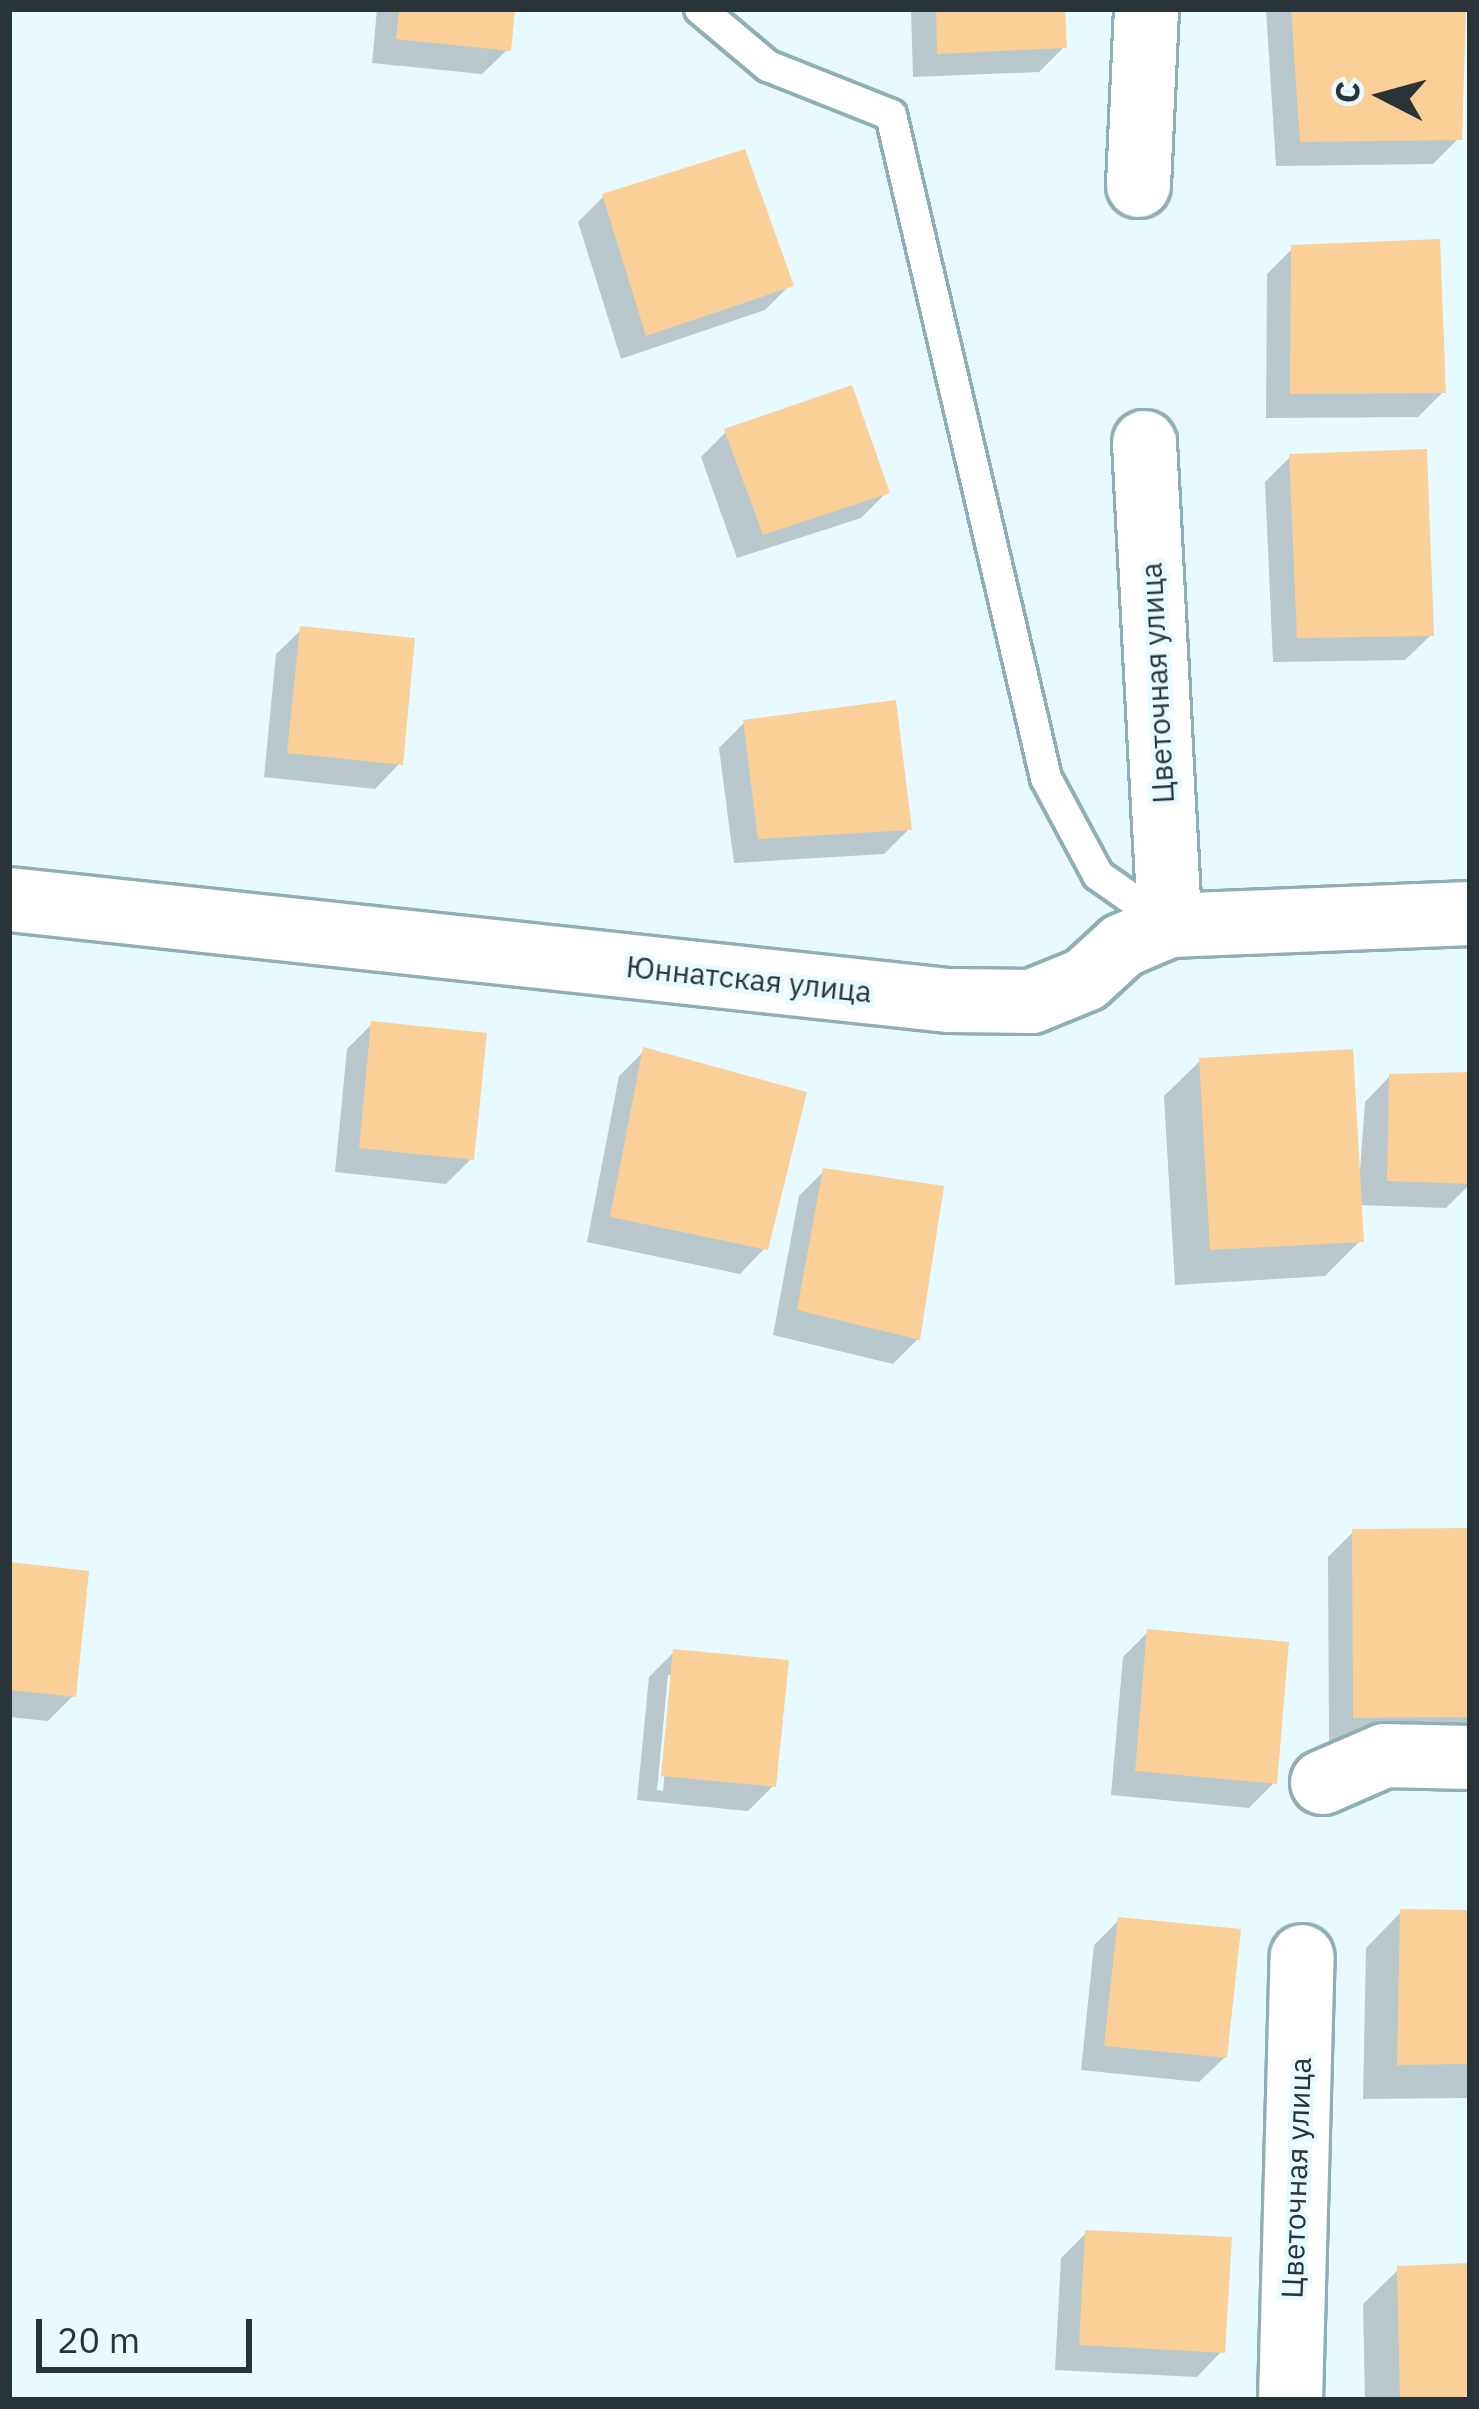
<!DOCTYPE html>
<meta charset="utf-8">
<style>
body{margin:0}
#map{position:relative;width:1479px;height:2409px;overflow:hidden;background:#e7faff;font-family:"IBM Plex Sans",sans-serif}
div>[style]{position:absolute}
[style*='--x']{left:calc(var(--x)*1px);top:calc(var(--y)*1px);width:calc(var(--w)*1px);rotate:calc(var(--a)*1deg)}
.shadow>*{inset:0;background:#0003}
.building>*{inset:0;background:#facf98}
.roads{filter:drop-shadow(3px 0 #8faeb6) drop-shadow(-3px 0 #8faeb6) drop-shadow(0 3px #8faeb6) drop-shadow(0 -3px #8faeb6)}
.service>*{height:30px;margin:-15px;padding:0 15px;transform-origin:15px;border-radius:15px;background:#fff}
.minor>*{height:63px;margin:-31.5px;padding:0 31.5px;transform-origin:31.5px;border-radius:31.5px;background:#fff}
span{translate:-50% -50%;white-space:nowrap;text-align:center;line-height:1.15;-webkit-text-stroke:9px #e7faff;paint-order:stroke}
.street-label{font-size:30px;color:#283437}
.frame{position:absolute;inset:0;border:12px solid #283437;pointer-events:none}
.north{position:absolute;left:1323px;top:36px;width:120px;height:120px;-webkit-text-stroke:9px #e7faff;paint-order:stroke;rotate:276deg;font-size:33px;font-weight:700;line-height:48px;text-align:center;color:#283437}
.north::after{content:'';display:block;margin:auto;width:42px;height:54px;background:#283437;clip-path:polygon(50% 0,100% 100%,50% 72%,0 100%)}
.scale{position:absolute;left:36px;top:2319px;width:216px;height:54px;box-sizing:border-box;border:6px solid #283437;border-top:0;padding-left:15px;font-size:36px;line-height:42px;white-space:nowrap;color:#283437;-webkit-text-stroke:9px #e7faff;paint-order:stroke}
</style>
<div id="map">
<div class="shadow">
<div style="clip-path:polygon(377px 9px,512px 9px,508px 49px,482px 74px,372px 63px)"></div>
<div style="clip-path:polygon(911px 9px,1062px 9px,1064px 47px,1039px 72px,913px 77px)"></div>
<div style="clip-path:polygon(1266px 9px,1463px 9px,1459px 138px,1433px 164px,1276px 166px)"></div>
<div style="clip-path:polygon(603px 197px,790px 285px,765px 310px,621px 359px,578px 222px)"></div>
<div style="clip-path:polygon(1293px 248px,1443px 392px,1418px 417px,1266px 418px,1267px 274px)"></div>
<div style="clip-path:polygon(726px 432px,886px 493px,861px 518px,737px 558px,701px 457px)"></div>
<div style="clip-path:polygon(1290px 457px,1431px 635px,1405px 660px,1273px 662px,1265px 482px)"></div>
<div style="clip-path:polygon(302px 629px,400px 763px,375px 789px,264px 777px,276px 654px)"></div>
<div style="clip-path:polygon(745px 722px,909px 829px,884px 854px,734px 863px,719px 748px)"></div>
<div style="clip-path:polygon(372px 1024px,471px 1159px,446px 1184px,335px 1172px,347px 1049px)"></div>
<div style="clip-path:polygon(644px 1051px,765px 1248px,740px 1274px,587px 1242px,619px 1076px)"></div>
<div style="clip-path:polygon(1200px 1061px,1358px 1199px,1365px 1102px,1390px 1076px,1470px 1075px,1470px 1184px,1446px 1208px,1359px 1205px,1361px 1240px,1325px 1276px,1175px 1285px,1164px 1096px)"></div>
<div style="clip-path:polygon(824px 1171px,918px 1339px,893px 1364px,773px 1335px,799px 1196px)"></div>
<div style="clip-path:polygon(1470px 1531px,1470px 1741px,1329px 1742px,1328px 1557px,1353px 1532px)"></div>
<div style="clip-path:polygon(9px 1565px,73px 1696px,48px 1721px,9px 1717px)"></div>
<div style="clip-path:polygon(1148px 1632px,1274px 1783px,1249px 1808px,1111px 1795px,1123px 1657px)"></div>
<div style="clip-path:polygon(evenodd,674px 1652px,773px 1786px,748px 1811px,637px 1800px,649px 1677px,674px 1652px,668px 1675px,674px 1675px,663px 1791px,657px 1790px,668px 1675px)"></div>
<div style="clip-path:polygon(1401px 1912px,1470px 1913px,1470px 2098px,1363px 2099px,1366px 1948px)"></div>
<div style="clip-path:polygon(1119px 1920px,1225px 2057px,1199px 2082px,1081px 2070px,1094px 1945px)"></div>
<div style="clip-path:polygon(1086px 2233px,1222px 2351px,1197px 2377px,1055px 2370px,1061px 2258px)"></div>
<div style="clip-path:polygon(1470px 2266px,1470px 2400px,1365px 2400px,1363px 2304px,1399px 2269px)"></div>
</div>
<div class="building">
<div style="clip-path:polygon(399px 9px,515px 9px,511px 51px,396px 39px)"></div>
<div style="clip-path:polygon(936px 9px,1065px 9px,1067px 48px,937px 54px)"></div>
<div style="clip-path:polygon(1291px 9px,1466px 9px,1462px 140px,1300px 142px)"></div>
<div style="clip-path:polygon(745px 149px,794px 286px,646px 336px,602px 194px)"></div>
<div style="clip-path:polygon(1440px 239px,1446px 393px,1290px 394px,1291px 245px)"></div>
<div style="clip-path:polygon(852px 385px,890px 493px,763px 535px,724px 429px)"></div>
<div style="clip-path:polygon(1427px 449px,1434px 636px,1297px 638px,1289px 454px)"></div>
<div style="clip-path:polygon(300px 626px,415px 638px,403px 765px,287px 753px)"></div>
<div style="clip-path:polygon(896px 700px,912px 830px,758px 839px,743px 720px)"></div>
<div style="clip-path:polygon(371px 1021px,487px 1033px,474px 1160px,359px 1148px)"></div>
<div style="clip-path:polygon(643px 1047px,807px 1092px,768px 1250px,610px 1217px)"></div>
<div style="clip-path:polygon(1353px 1049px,1364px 1242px,1210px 1250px,1199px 1058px)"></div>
<div style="clip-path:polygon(1470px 1072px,1470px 1184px,1387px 1181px,1389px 1074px)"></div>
<div style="clip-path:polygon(823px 1168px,944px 1186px,920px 1340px,797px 1310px)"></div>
<div style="clip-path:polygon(1470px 1528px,1470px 1717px,1353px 1718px,1352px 1529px)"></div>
<div style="clip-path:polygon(9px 1562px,89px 1571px,76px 1697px,9px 1690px)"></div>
<div style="clip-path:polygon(1147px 1629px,1289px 1642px,1277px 1784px,1135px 1771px)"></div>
<div style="clip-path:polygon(673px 1649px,789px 1660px,776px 1787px,661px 1776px)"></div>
<div style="clip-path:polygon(1400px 1909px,1470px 1910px,1470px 2064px,1397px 2065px)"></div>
<div style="clip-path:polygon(1118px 1917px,1241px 1929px,1227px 2058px,1104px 2046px)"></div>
<div style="clip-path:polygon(1085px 2230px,1232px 2237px,1225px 2353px,1079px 2345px)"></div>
<div style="clip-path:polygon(1470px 2263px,1470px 2400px,1400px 2400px,1397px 2266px)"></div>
</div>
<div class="roads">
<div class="service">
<div style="--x:700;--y:9;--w:89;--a:40"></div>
<div style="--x:768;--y:66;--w:132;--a:21.7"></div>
<div style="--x:891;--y:115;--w:681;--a:76.84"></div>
<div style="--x:1046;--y:778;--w:110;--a:61.8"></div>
<div style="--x:1098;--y:875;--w:87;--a:35.2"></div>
</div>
<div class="minor">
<div style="--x:1138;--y:185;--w:176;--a:-87.4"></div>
<div style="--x:1144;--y:442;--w:484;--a:87"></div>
<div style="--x:9;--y:899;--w:944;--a:6.14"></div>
<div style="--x:948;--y:1000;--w:83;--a:0.7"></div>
<div style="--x:1031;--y:1001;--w:58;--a:-22.2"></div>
<div style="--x:1085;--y:979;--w:50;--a:-42.6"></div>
<div style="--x:1122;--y:945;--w:51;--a:-23.1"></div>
<div style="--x:1169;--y:925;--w:301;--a:-2.3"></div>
<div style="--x:1322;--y:1782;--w:68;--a:-23.5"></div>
<div style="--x:1384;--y:1755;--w:86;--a:1.3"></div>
<div style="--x:1290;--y:2400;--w:444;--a:-88.5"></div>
</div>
</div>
<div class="street-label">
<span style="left:1157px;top:683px;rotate:-93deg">Цветочная улица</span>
<span style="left:749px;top:979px;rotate:6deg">Юннатская улица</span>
<span style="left:1296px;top:2178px;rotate:-88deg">Цветочная улица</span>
</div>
<div class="frame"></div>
<div class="north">С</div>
<div class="scale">20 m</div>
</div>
